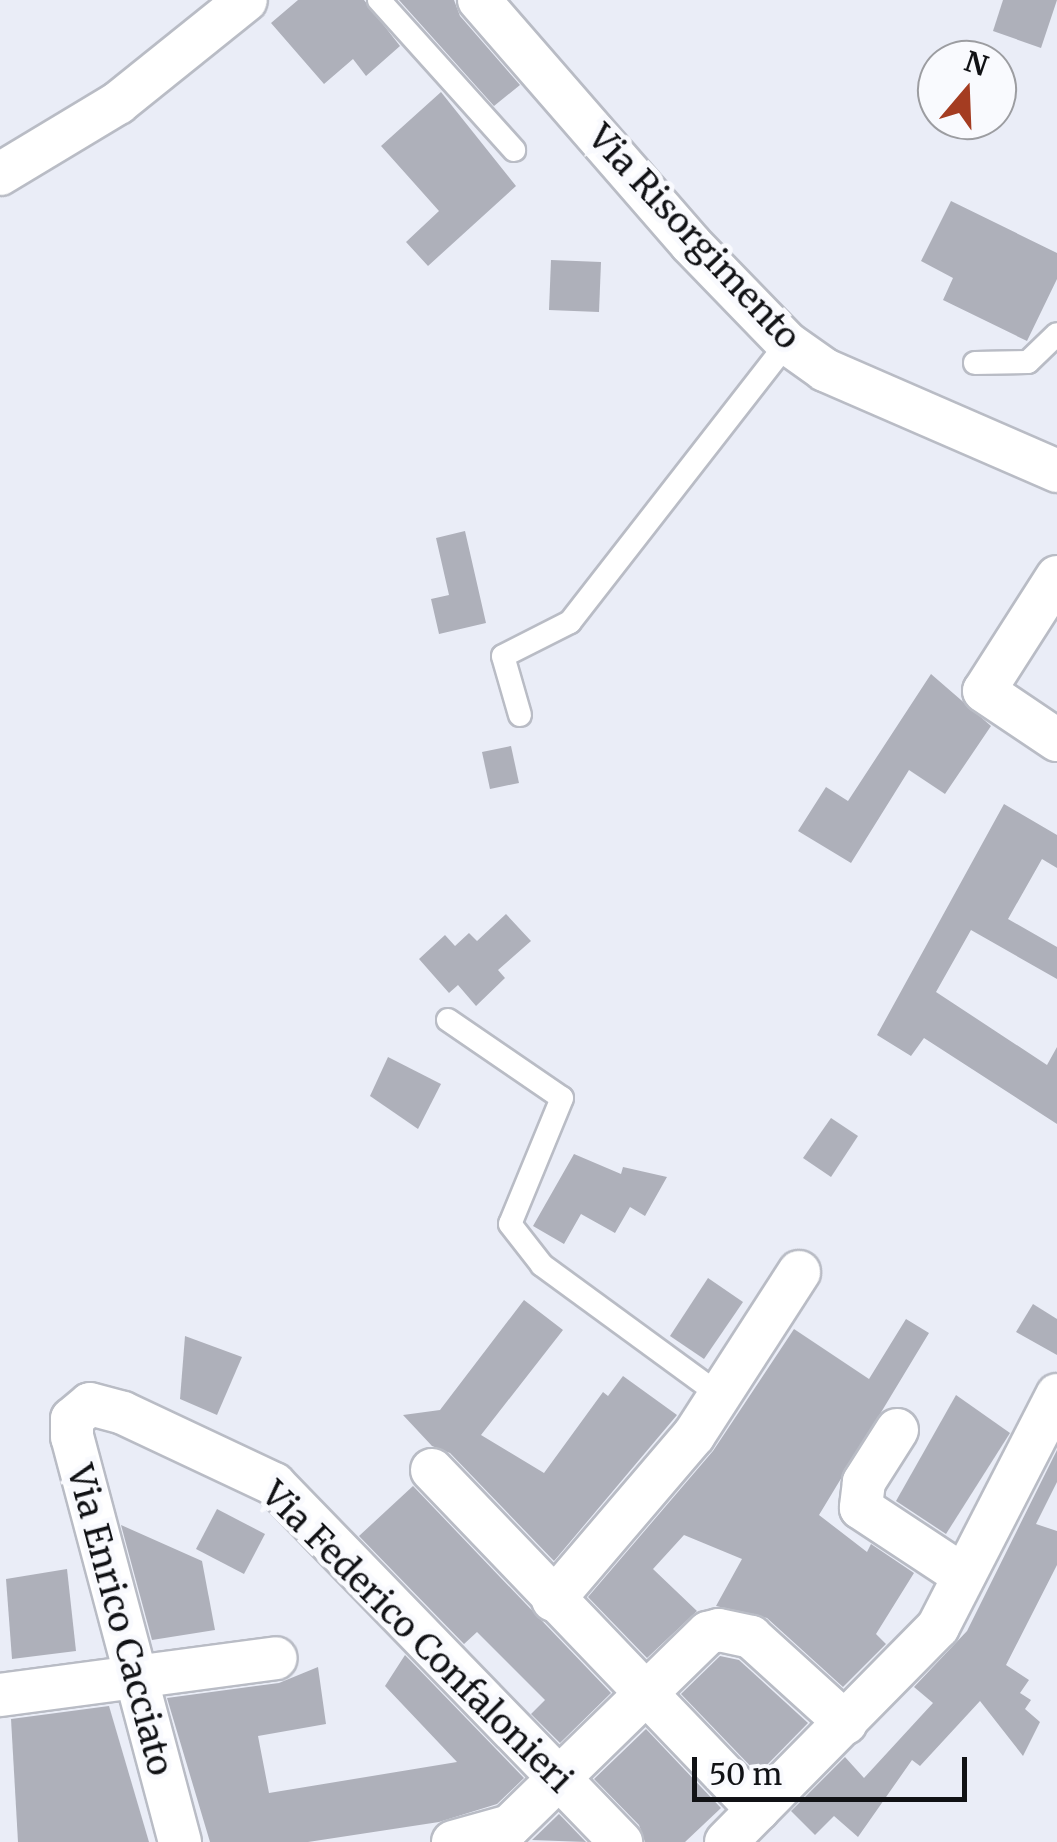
<!DOCTYPE html>
<style>
body{margin:0}
#map{position:relative;width:1057px;height:1842px;overflow:hidden;background:#eaedf7;font-family:Merriweather,serif}
div>[style]{position:absolute}
[style*='--x']{left:calc(var(--x)*1px);top:calc(var(--y)*1px);width:calc(var(--w)*1px);rotate:calc(var(--a)*1deg)}
.building>*{inset:0;background:#aeb0ba}
.roads{filter:drop-shadow(2px 0 #b9bcc5) drop-shadow(-2px 0 #b9bcc5) drop-shadow(0 2px #b9bcc5) drop-shadow(0 -2px #b9bcc5)}
.lane>*{height:22px;margin:-11px;padding:0 11px;transform-origin:11px;border-radius:11px;background:#fff}
.street>*{height:42px;margin:-21px;padding:0 21px;transform-origin:21px;border-radius:21px;background:#fff}
span{translate:-50% -50%;white-space:nowrap;text-align:center;line-height:1.15;-webkit-text-stroke:10px #f9fafe;paint-order:stroke}
.street-label{font-size:35px;color:#111215}
.north{position:absolute;left:917px;top:40px;width:100px;height:100px;box-sizing:border-box;background:#f9fafe;border:2px solid #9c9da1;border-radius:50%;rotate:19deg;font-size:28px;font-weight:700;line-height:40px;text-align:center;color:#111215}
.north::after{content:'';display:block;margin:auto;width:35px;height:45px;background:#a43c21;clip-path:polygon(50% 0,100% 100%,50% 72%,0 100%)}
.scale{position:absolute;left:692px;top:1757px;width:275px;height:45px;box-sizing:border-box;border:5px solid #111215;border-top:0;padding-left:12px;font-size:30px;line-height:35px;white-space:nowrap;color:#111215;-webkit-text-stroke:8px #f9fafe;paint-order:stroke}
</style>
<div id="map">
<div class="building">
<div style="clip-path:polygon(298px 0,364px 0,400px 46px,366px 76px,353px 59px,324px 84px,271px 23px)"></div>
<div style="clip-path:polygon(399px 0,454px 0,460px 16px,520px 85px,494px 106px)"></div>
<div style="clip-path:polygon(1003px 0,1057px 0,1041px 48px,993px 31px)"></div>
<div style="clip-path:polygon(441px 92px,516px 186px,428px 266px,406px 242px,439px 211px,381px 146px)"></div>
<div style="clip-path:polygon(951px 201px,1057px 253px,1057px 279px,1027px 341px,943px 300px,953px 278px,921px 261px)"></div>
<div style="clip-path:polygon(551px 260px,601px 262px,599px 312px,549px 310px)"></div>
<div style="clip-path:polygon(465px 531px,486px 623px,439px 634px,431px 599px,449px 595px,436px 538px)"></div>
<div style="clip-path:polygon(931px 674px,991px 726px,945px 794px,909px 770px,851px 863px,798px 831px,826px 787px,848px 801px)"></div>
<div style="clip-path:polygon(511px 746px,519px 783px,490px 789px,482px 752px)"></div>
<div style="clip-path:polygon(1004px 804px,1057px 835px,1057px 868px,1042px 859px,1008px 919px,1057px 947px,1057px 979px,971px 930px,936px 992px,1047px 1065px,1057px 1047px,1057px 1124px,924px 1038px,911px 1056px,877px 1035px)"></div>
<div style="clip-path:polygon(506px 914px,531px 941px,498px 970px,505px 978px,476px 1006px,458px 985px,449px 993px,419px 959px,445px 935px,455px 946px,469px 933px,477px 941px)"></div>
<div style="clip-path:polygon(388px 1057px,441px 1084px,418px 1129px,370px 1096px)"></div>
<div style="clip-path:polygon(831px 1118px,858px 1136px,831px 1177px,803px 1158px)"></div>
<div style="clip-path:polygon(574px 1154px,621px 1174px,623px 1167px,667px 1177px,645px 1216px,630px 1207px,615px 1233px,581px 1214px,564px 1244px,533px 1226px)"></div>
<div style="clip-path:polygon(708px 1278px,743px 1302px,704px 1359px,670px 1336px)"></div>
<div style="clip-path:polygon(524px 1300px,563px 1330px,481px 1435px,544px 1473px,603px 1392px,608px 1396px,623px 1376px,677px 1415px,554px 1561px,450px 1453px,432px 1446px,403px 1415px,440px 1410px)"></div>
<div style="clip-path:polygon(1033px 1304px,1057px 1319px,1057px 1355px,1016px 1332px)"></div>
<div style="clip-path:polygon(906px 1319px,929px 1333px,819px 1515px,867px 1552px,871px 1544px,914px 1573px,876px 1634px,886px 1644px,843px 1687px,767px 1618px,716px 1606px,742px 1559px,684px 1535px,653px 1569px,697px 1611px,647px 1658px,588px 1597px,713px 1451px,794px 1329px,869px 1379px)"></div>
<div style="clip-path:polygon(185px 1336px,242px 1357px,217px 1415px,180px 1399px)"></div>
<div style="clip-path:polygon(956px 1395px,1010px 1433px,946px 1534px,896px 1501px)"></div>
<div style="clip-path:polygon(1057px 1450px,1057px 1482px,1036px 1524px,1057px 1531px,1057px 1565px,1006px 1665px,1029px 1680px,1020px 1693px,1031px 1700px,1025px 1709px,1040px 1722px,1023px 1756px,980px 1701px,920px 1766px,912px 1760px,858px 1837px,834px 1816px,815px 1835px,791px 1811px,845px 1757px,864px 1778px,933px 1703px,914px 1687px,967px 1631px)"></div>
<div style="clip-path:polygon(413px 1486px,611px 1693px,560px 1743px,531px 1714px,545px 1700px,477px 1632px,464px 1644px,359px 1536px)"></div>
<div style="clip-path:polygon(217px 1509px,265px 1534px,244px 1574px,196px 1549px)"></div>
<div style="clip-path:polygon(121px 1525px,202px 1561px,215px 1630px,152px 1640px)"></div>
<div style="clip-path:polygon(67px 1569px,76px 1651px,12px 1659px,6px 1579px)"></div>
<div style="clip-path:polygon(405px 1655px,524px 1778px,497px 1804px,439px 1822px,308px 1842px,210px 1842px,167px 1698px,279px 1683px,318px 1667px,326px 1724px,258px 1736px,269px 1793px,457px 1762px,385px 1686px)"></div>
<div style="clip-path:polygon(720px 1656px,739px 1660px,808px 1723px,758px 1774px,681px 1694px)"></div>
<div style="clip-path:polygon(109px 1706px,149px 1842px,18px 1842px,11px 1719px)"></div>
<div style="clip-path:polygon(646px 1729px,721px 1808px,685px 1842px,645px 1842px,639px 1825px,594px 1779px)"></div>
<div style="clip-path:polygon(559px 1814px,586px 1842px,532px 1840px)"></div>
</div>
<div class="roads">
<div class="lane">
<div style="--x:379;--y:0;--w:202;--a:48"></div>
<div style="--x:975;--y:363;--w:53;--a:-1.1"></div>
<div style="--x:1028;--y:362;--w:40;--a:-44"></div>
<div style="--x:520;--y:715;--w:61;--a:-106.1"></div>
<div style="--x:503;--y:656;--w:75;--a:-26.9"></div>
<div style="--x:570;--y:622;--w:353;--a:-52.1"></div>
<div style="--x:448;--y:1020;--w:138;--a:34.4"></div>
<div style="--x:562;--y:1098;--w:136;--a:112.4"></div>
<div style="--x:510;--y:1224;--w:52;--a:52"></div>
<div style="--x:542;--y:1265;--w:222;--a:36.2"></div>
</div>
<div class="street">
<div style="--x:479;--y:0;--w:323;--a:49"></div>
<div style="--x:691;--y:244;--w:138;--a:45.9"></div>
<div style="--x:787;--y:343;--w:47;--a:35.4"></div>
<div style="--x:825;--y:370;--w:253;--a:23.5"></div>
<div style="--x:0;--y:174;--w:138;--a:-31"></div>
<div style="--x:118;--y:103;--w:164;--a:-38.8"></div>
<div style="--x:1057;--y:577;--w:135;--a:122.6"></div>
<div style="--x:984;--y:691;--w:88;--a:33.9"></div>
<div style="--x:897;--y:1430;--w:62;--a:122.4"></div>
<div style="--x:864;--y:1482;--w:26;--a:97"></div>
<div style="--x:861;--y:1508;--w:123;--a:33.4"></div>
<div style="--x:432;--y:1470;--w:471;--a:46.2"></div>
<div style="--x:553;--y:1600;--w:217;--a:-49.5"></div>
<div style="--x:694;--y:1435;--w:194;--a:-57.2"></div>
<div style="--x:0;--y:1695;--w:278;--a:-7.6"></div>
<div style="--x:180;--y:1842;--w:419;--a:-104.9"></div>
<div style="--x:72;--y:1437;--w:18;--a:-90"></div>
<div style="--x:72;--y:1419;--w:23;--a:-40"></div>
<div style="--x:90;--y:1404;--w:34;--a:15"></div>
<div style="--x:123;--y:1413;--w:167;--a:25.2"></div>
<div style="--x:274;--y:1484;--w:499;--a:45.9"></div>
<div style="--x:453;--y:1842;--w:59;--a:-15.7"></div>
<div style="--x:510;--y:1826;--w:277;--a:-44.3"></div>
<div style="--x:708;--y:1633;--w:11;--a:-15"></div>
<div style="--x:719;--y:1630;--w:33;--a:12"></div>
<div style="--x:751;--y:1637;--w:128;--a:42.2"></div>
<div style="--x:726;--y:1842;--w:302;--a:-45.4"></div>
<div style="--x:938;--y:1627;--w:261;--a:-62.8"></div>
</div>
</div>
<div class="street-label">
<span style="left:694px;top:237px;rotate:47deg">Via Risorgimento</span>
<span style="left:120px;top:1620px;rotate:75deg">Via Enrico Cacciato</span>
<span style="left:417px;top:1637px;rotate:45deg">Via Federico Confalonieri</span>
</div>
<div class="north">N</div>
<div class="scale">50 m</div>
</div>
